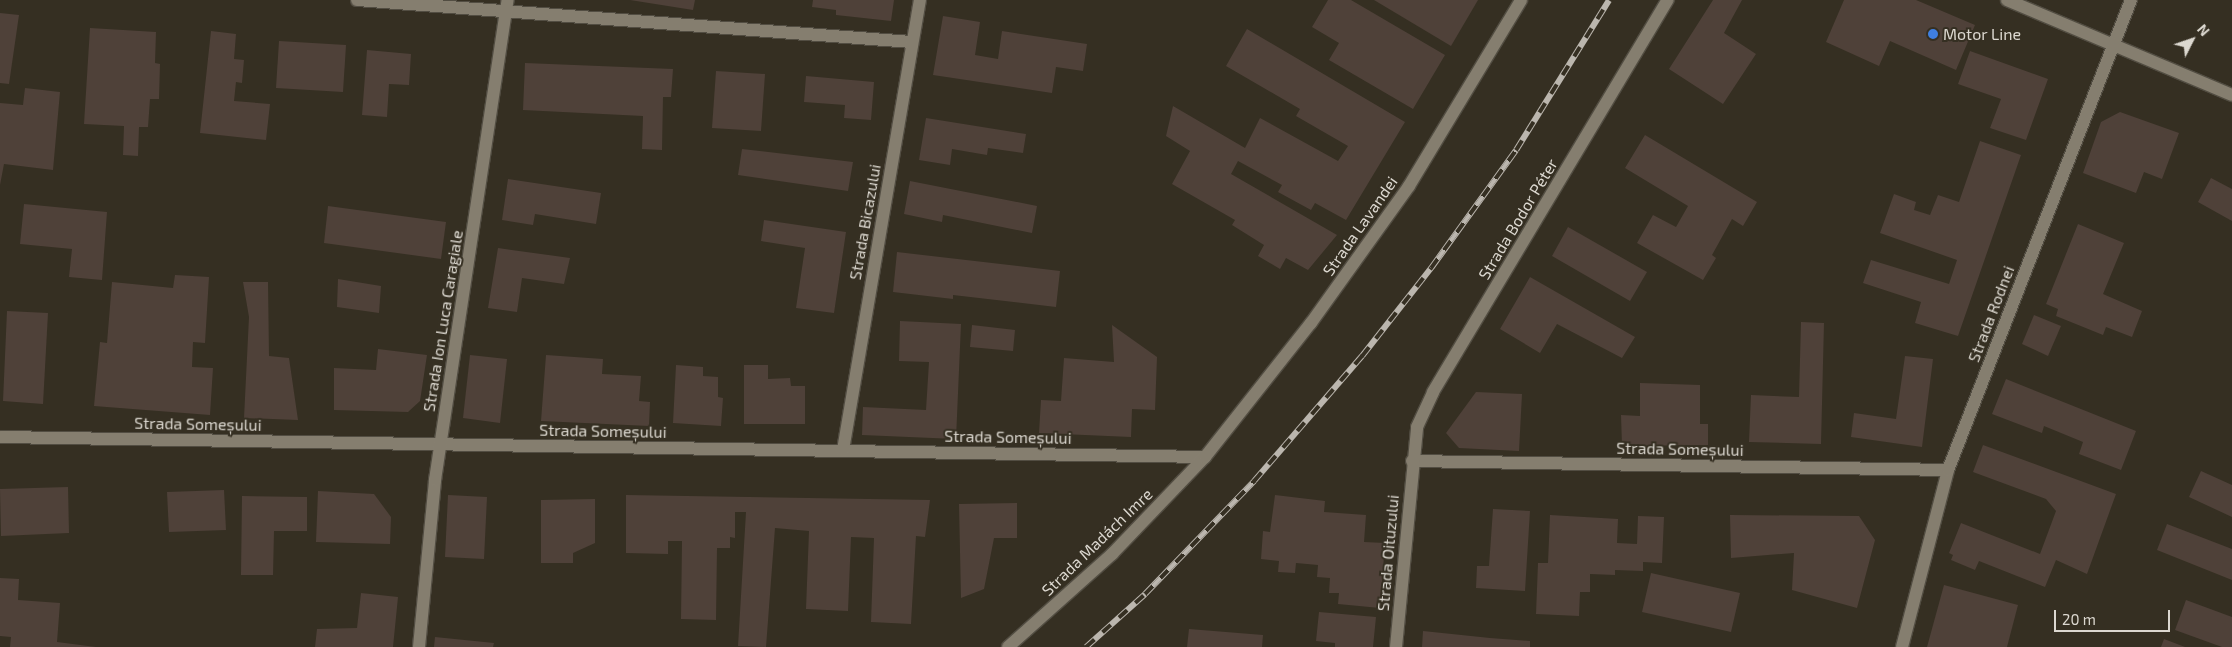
<!DOCTYPE html>
<meta charset="utf-8">
<style>
body{margin:0}
#map{position:relative;width:2232px;height:647px;overflow:hidden;background:#352f22;font-family:"Exo 2",sans-serif}
div>[style]{position:absolute}
[style*='--x']{left:calc(var(--x)*1px);top:calc(var(--y)*1px);width:calc(var(--w)*1px);rotate:calc(var(--a)*1deg)}
.building>*{inset:0;background:#4f4139}
.roads{filter:drop-shadow(1px 0 #524d42) drop-shadow(-1px 0 #524d42) drop-shadow(0 1px #524d42) drop-shadow(0 -1px #524d42)}
.street>*{height:12px;margin:-6px;padding:0 6px;transform-origin:6px;border-radius:6px;background:#857e6f}
.secondary>*{height:12px;margin:-6px;padding:0 6px;transform-origin:6px;border-radius:6px;background:#857e6f}
.rail>*{height:5.5px;margin-top:-2.75px;transform-origin:0;background:repeating-linear-gradient(90deg,#352f22 0 11px,#bbb6ae 0 22px);box-sizing:border-box;border-block:1px solid #bbb6ae}
.dots>*{width:14px;height:14px;translate:-50% -50%;box-sizing:border-box;border:2px solid #352f22;border-radius:50%}
span{translate:-50% -50%;white-space:nowrap;text-align:center;line-height:1.15;-webkit-text-stroke:4px #352f22;paint-order:stroke}
.poi-label{font-size:16px;color:#dcd8d0}
.left{translate:0 -50%;text-align:left}
.street-label{font-size:16px;color:#dcd8d0}
.north{position:absolute;left:2167px;top:15px;width:50px;height:50px;-webkit-text-stroke:4px #352f22;paint-order:stroke;rotate:49deg;font-size:14px;font-weight:700;line-height:20px;text-align:center;color:#dcd8d0}
.north::after{content:'';display:block;margin:auto;width:18px;height:22px;background:#dcd8d0;clip-path:polygon(50% 0,100% 100%,50% 72%,0 100%)}
.scale{position:absolute;left:2054px;top:610px;width:116px;height:22px;box-sizing:border-box;border:2px solid #dcd8d0;border-top:0;padding-left:6px;font-size:15px;line-height:18px;white-space:nowrap;color:#dcd8d0;-webkit-text-stroke:4px #352f22;paint-order:stroke}
</style>
<div id="map">
<div class="building">
<div style="clip-path:polygon(630px 0,695px 0,693px 10px)"></div>
<div style="clip-path:polygon(813px 0,894px 0,891px 21px,836px 15px,836px 10px,812px 7px)"></div>
<div style="clip-path:polygon(1328px 0,1351px 0,1445px 55px,1413px 109px,1329px 60px,1339px 43px,1312px 27px)"></div>
<div style="clip-path:polygon(1374px 0,1478px 0,1451px 46px)"></div>
<div style="clip-path:polygon(1713px 0,1742px 0,1724px 33px,1756px 54px,1723px 104px,1669px 69px)"></div>
<div style="clip-path:polygon(1844px 0,1916px 0,1975px 25px,1956px 70px,1890px 41px,1879px 66px,1826px 42px)"></div>
<div style="clip-path:polygon(0 13px,19px 15px,9px 84px,0 83px)"></div>
<div style="clip-path:polygon(943px 16px,980px 22px,975px 55px,998px 59px,1002px 31px,1087px 44px,1083px 71px,1056px 67px,1052px 93px,933px 75px)"></div>
<div style="clip-path:polygon(90px 28px,156px 32px,155px 63px,160px 64px,159px 99px,150px 99px,148px 127px,139px 127px,138px 156px,123px 155px,124px 126px,84px 124px)"></div>
<div style="clip-path:polygon(1247px 29px,1405px 122px,1346px 220px,1315px 203px,1311px 210px,1278px 192px,1282px 185px,1238px 161px,1231px 174px,1337px 235px,1308px 270px,1286px 258px,1280px 269px,1258px 256px,1264px 245px,1232px 225px,1235px 220px,1172px 184px,1190px 151px,1166px 136px,1173px 106px,1245px 148px,1260px 118px,1338px 161px,1348px 146px,1296px 116px,1300px 109px,1226px 66px)"></div>
<div style="clip-path:polygon(211px 31px,236px 34px,234px 59px,244px 60px,242px 83px,236px 82px,234px 101px,270px 104px,266px 140px,200px 133px)"></div>
<div style="clip-path:polygon(279px 41px,346px 45px,343px 92px,276px 88px)"></div>
<div style="clip-path:polygon(367px 50px,411px 54px,409px 85px,389px 84px,387px 117px,362px 115px)"></div>
<div style="clip-path:polygon(1970px 51px,2048px 79px,2026px 140px,1990px 128px,2001px 99px,1958px 84px)"></div>
<div style="clip-path:polygon(525px 63px,673px 69px,671px 97px,663px 97px,662px 150px,642px 149px,643px 116px,523px 110px)"></div>
<div style="clip-path:polygon(716px 71px,765px 74px,761px 131px,712px 128px)"></div>
<div style="clip-path:polygon(806px 76px,874px 82px,871px 120px,844px 118px,845px 105px,804px 102px)"></div>
<div style="clip-path:polygon(25px 88px,60px 92px,53px 170px,4px 164px,0 185px,0 103px,23px 105px)"></div>
<div style="clip-path:polygon(2120px 112px,2179px 133px,2162px 179px,2144px 172px,2136px 193px,2083px 173px,2101px 122px)"></div>
<div style="clip-path:polygon(926px 118px,1026px 134px,1023px 153px,988px 148px,987px 155px,952px 149px,950px 165px,919px 160px)"></div>
<div style="clip-path:polygon(1645px 135px,1757px 202px,1743px 226px,1732px 219px,1712px 255px,1716px 258px,1703px 280px,1637px 243px,1653px 215px,1676px 227px,1688px 206px,1625px 168px)"></div>
<div style="clip-path:polygon(1980px 141px,2021px 155px,1958px 336px,1915px 323px,1921px 302px,1863px 283px,1871px 260px,1949px 284px,1957px 260px,1880px 233px,1894px 194px,1916px 202px,1914px 210px,1930px 215px,1938px 195px,1959px 202px)"></div>
<div style="clip-path:polygon(742px 149px,853px 162px,848px 191px,738px 175px)"></div>
<div style="clip-path:polygon(2211px 178px,2232px 189px,2232px 221px,2198px 202px)"></div>
<div style="clip-path:polygon(508px 179px,601px 193px,596px 224px,535px 214px,533px 225px,502px 220px)"></div>
<div style="clip-path:polygon(910px 181px,1037px 206px,1032px 233px,943px 215px,942px 222px,904px 214px)"></div>
<div style="clip-path:polygon(24px 204px,107px 212px,102px 280px,69px 277px,72px 249px,20px 244px)"></div>
<div style="clip-path:polygon(328px 206px,446px 222px,441px 259px,324px 243px)"></div>
<div style="clip-path:polygon(764px 220px,846px 232px,834px 313px,796px 308px,805px 248px,761px 241px)"></div>
<div style="clip-path:polygon(2078px 224px,2124px 243px,2103px 294px,2142px 311px,2132px 337px,2106px 327px,2103px 335px,2056px 316px,2058px 309px,2046px 304px)"></div>
<div style="clip-path:polygon(1568px 227px,1647px 272px,1630px 301px,1552px 256px)"></div>
<div style="clip-path:polygon(498px 248px,570px 258px,564px 284px,522px 278px,517px 312px,488px 308px)"></div>
<div style="clip-path:polygon(897px 252px,1060px 271px,1056px 307px,953px 295px,953px 299px,893px 292px)"></div>
<div style="clip-path:polygon(175px 275px,209px 277px,205px 343px,193px 342px,192px 367px,213px 368px,210px 415px,94px 406px,100px 342px,107px 343px,112px 282px,173px 288px)"></div>
<div style="clip-path:polygon(1530px 277px,1635px 337px,1622px 358px,1557px 324px,1540px 353px,1500px 329px)"></div>
<div style="clip-path:polygon(338px 279px,381px 286px,379px 313px,337px 307px)"></div>
<div style="clip-path:polygon(243px 282px,268px 282px,269px 356px,289px 358px,298px 420px,244px 418px,249px 317px)"></div>
<div style="clip-path:polygon(7px 311px,48px 313px,43px 404px,3px 401px)"></div>
<div style="clip-path:polygon(2034px 315px,2061px 326px,2048px 356px,2022px 344px)"></div>
<div style="clip-path:polygon(900px 321px,961px 324px,956px 439px,862px 435px,863px 407px,926px 410px,929px 362px,899px 361px)"></div>
<div style="clip-path:polygon(1801px 322px,1824px 323px,1821px 444px,1749px 442px,1751px 395px,1799px 397px)"></div>
<div style="clip-path:polygon(972px 325px,1015px 330px,1013px 351px,970px 347px)"></div>
<div style="clip-path:polygon(1112px 325px,1157px 357px,1155px 410px,1132px 409px,1131px 437px,1039px 433px,1041px 400px,1061px 401px,1064px 358px,1114px 362px)"></div>
<div style="clip-path:polygon(378px 349px,427px 355px,420px 401px,408px 412px,334px 410px,334px 368px,376px 370px)"></div>
<div style="clip-path:polygon(470px 355px,507px 359px,500px 423px,463px 418px)"></div>
<div style="clip-path:polygon(546px 355px,603px 359px,602px 374px,641px 376px,639px 401px,650px 402px,649px 426px,541px 421px)"></div>
<div style="clip-path:polygon(1905px 356px,1933px 359px,1922px 447px,1851px 437px,1854px 413px,1896px 419px)"></div>
<div style="clip-path:polygon(676px 365px,703px 367px,703px 376px,718px 377px,718px 397px,723px 398px,721px 426px,673px 423px)"></div>
<div style="clip-path:polygon(744px 365px,768px 365px,768px 379px,790px 378px,791px 386px,805px 386px,805px 424px,744px 424px)"></div>
<div style="clip-path:polygon(2006px 379px,2136px 431px,2121px 470px,2079px 454px,2083px 442px,2044px 426px,2042px 433px,1992px 414px)"></div>
<div style="clip-path:polygon(1640px 383px,1700px 385px,1700px 424px,1708px 424px,1708px 445px,1622px 446px,1621px 415px,1640px 416px)"></div>
<div style="clip-path:polygon(1476px 392px,1522px 394px,1519px 451px,1459px 448px,1446px 433px)"></div>
<div style="clip-path:polygon(1983px 445px,2116px 494px,2087px 574px,2056px 560px,2045px 587px,1979px 561px,1975px 570px,1951px 560px,1953px 555px,1949px 553px,1961px 523px,2040px 554px,2056px 511px,2046px 499px,1973px 472px)"></div>
<div style="clip-path:polygon(2201px 471px,2232px 485px,2232px 517px,2189px 497px)"></div>
<div style="clip-path:polygon(68px 487px,69px 533px,1px 536px,0 489px)"></div>
<div style="clip-path:polygon(224px 490px,226px 530px,169px 532px,167px 492px)"></div>
<div style="clip-path:polygon(318px 491px,374px 494px,391px 517px,390px 544px,316px 542px)"></div>
<div style="clip-path:polygon(448px 495px,487px 497px,484px 559px,445px 557px)"></div>
<div style="clip-path:polygon(626px 495px,930px 500px,925px 537px,916px 536px,911px 624px,871px 622px,874px 538px,851px 537px,848px 611px,806px 609px,809px 531px,775px 528px,766px 647px,738px 646px,746px 512px,735px 512px,735px 538px,730px 537px,730px 548px,717px 548px,716px 620px,681px 619px,682px 541px,668px 541px,668px 554px,626px 553px)"></div>
<div style="clip-path:polygon(1275px 495px,1325px 501px,1324px 512px,1366px 515px,1364px 542px,1385px 543px,1380px 608px,1338px 604px,1339px 593px,1329px 593px,1330px 578px,1317px 577px,1318px 565px,1296px 563px,1295px 573px,1278px 572px,1279px 561px,1261px 559px,1263px 531px,1270px 532px)"></div>
<div style="clip-path:polygon(242px 496px,307px 497px,307px 531px,274px 531px,273px 575px,241px 575px)"></div>
<div style="clip-path:polygon(595px 499px,595px 543px,573px 553px,573px 563px,541px 563px,541px 500px)"></div>
<div style="clip-path:polygon(1017px 503px,1017px 538px,994px 538px,984px 589px,961px 598px,959px 504px)"></div>
<div style="clip-path:polygon(1493px 509px,1530px 511px,1525px 591px,1476px 588px,1477px 566px,1489px 566px)"></div>
<div style="clip-path:polygon(1550px 515px,1618px 519px,1617px 543px,1637px 544px,1638px 516px,1664px 517px,1662px 563px,1643px 562px,1643px 571px,1615px 570px,1615px 575px,1590px 574px,1590px 592px,1580px 592px,1579px 616px,1536px 614px,1538px 563px,1548px 563px)"></div>
<div style="clip-path:polygon(1730px 515px,1859px 516px,1875px 540px,1857px 608px,1792px 590px,1794px 553px,1731px 558px)"></div>
<div style="clip-path:polygon(2167px 524px,2232px 549px,2232px 580px,2157px 550px)"></div>
<div style="clip-path:polygon(1651px 573px,1740px 593px,1731px 632px,1642px 612px)"></div>
<div style="clip-path:polygon(0 578px,19px 579px,18px 600px,60px 603px,57px 642px,96px 647px,10px 647px,11px 637px,0 636px)"></div>
<div style="clip-path:polygon(1944px 585px,2018px 605px,2007px 647px,1927px 647px)"></div>
<div style="clip-path:polygon(361px 593px,398px 597px,393px 647px,315px 647px,317px 629px,357px 628px)"></div>
<div style="clip-path:polygon(2186px 600px,2232px 617px,2232px 647px,2222px 647px,2175px 630px)"></div>
<div style="clip-path:polygon(1319px 612px,1376px 617px,1373px 647px,1335px 647px,1335px 643px,1316px 641px)"></div>
<div style="clip-path:polygon(1189px 629px,1263px 635px,1262px 647px,1187px 647px)"></div>
<div style="clip-path:polygon(1423px 631px,1490px 638px,1530px 641px,1530px 647px,1422px 647px)"></div>
<div style="clip-path:polygon(435px 637px,494px 643px,493px 647px,434px 647px)"></div>
<div style="clip-path:polygon(2164px 639px,2185px 647px,2161px 647px)"></div>
</div>
<div class="roads">
<div class="street">
<div style="--x:357;--y:0;--w:557;--a:4.33"></div>
<div style="--x:0;--y:437;--w:1205;--a:0.95"></div>
<div style="--x:843;--y:450;--w:457;--a:-80.3"></div>
<div style="--x:1412;--y:461;--w:536;--a:0.96"></div>
<div style="--x:419;--y:647;--w:168;--a:-84.5"></div>
<div style="--x:435;--y:480;--w:486;--a:-81.4"></div>
<div style="--x:1396;--y:647;--w:221;--a:-84.5"></div>
<div style="--x:1417;--y:427;--w:38;--a:-65"></div>
<div style="--x:1433;--y:392;--w:457;--a:-59.1"></div>
<div style="--x:1902;--y:647;--w:183;--a:-75.4"></div>
<div style="--x:1948;--y:470;--w:504;--a:-68.73"></div>
</div>
<div class="secondary">
<div style="--x:2007;--y:0;--w:244;--a:22.9"></div>
<div style="--x:1008;--y:647;--w:140;--a:-41.8"></div>
<div style="--x:1112;--y:554;--w:134;--a:-46.2"></div>
<div style="--x:1205;--y:457;--w:171;--a:-51.7"></div>
<div style="--x:1311;--y:323;--w:168;--a:-54.4"></div>
<div style="--x:1409;--y:186;--w:217;--a:-58.9"></div>
</div>
</div>
<div class="rail">
<div style="--x:1086;--y:647;--w:79;--a:-41.9"></div>
<div style="--x:1145;--y:594;--w:157;--a:-46"></div>
<div style="--x:1254;--y:481;--w:165;--a:-49.2"></div>
<div style="--x:1362;--y:356;--w:112;--a:-51.9"></div>
<div style="--x:1431;--y:268;--w:145;--a:-54.2"></div>
<div style="--x:1516;--y:150;--w:176;--a:-58.2"></div>
</div>
<div class="dots">
<div style="left:1933px;top:34px;background:#3f7fe0"></div>
</div>
<div class="poi-label">
<span class="left" style="left:1943px;top:34px">Motor Line</span>
</div>
<div class="street-label">
<span style="left:1518px;top:219px;rotate:-59deg">Strada Bodor Péter</span>
<span style="left:865px;top:222px;rotate:-80deg">Strada Bicazului</span>
<span style="left:1360px;top:226px;rotate:-55deg">Strada Lavandei</span>
<span style="left:1991px;top:314px;rotate:-69deg">Strada Rodnei</span>
<span style="left:443px;top:321px;rotate:-81deg">Strada Ion Luca Caragiale</span>
<span style="left:198px;top:424px;rotate:1deg">Strada Someșului</span>
<span style="left:603px;top:431px;rotate:1deg">Strada Someșului</span>
<span style="left:1008px;top:437px;rotate:1deg">Strada Someșului</span>
<span style="left:1680px;top:449px;rotate:1deg">Strada Someșului</span>
<span style="left:1097px;top:542px;rotate:-44deg">Strada Madách Imre</span>
<span style="left:1388px;top:553px;rotate:-85deg">Strada Oituzului</span>
</div>
<div class="north">N</div>
<div class="scale">20 m</div>
</div>
